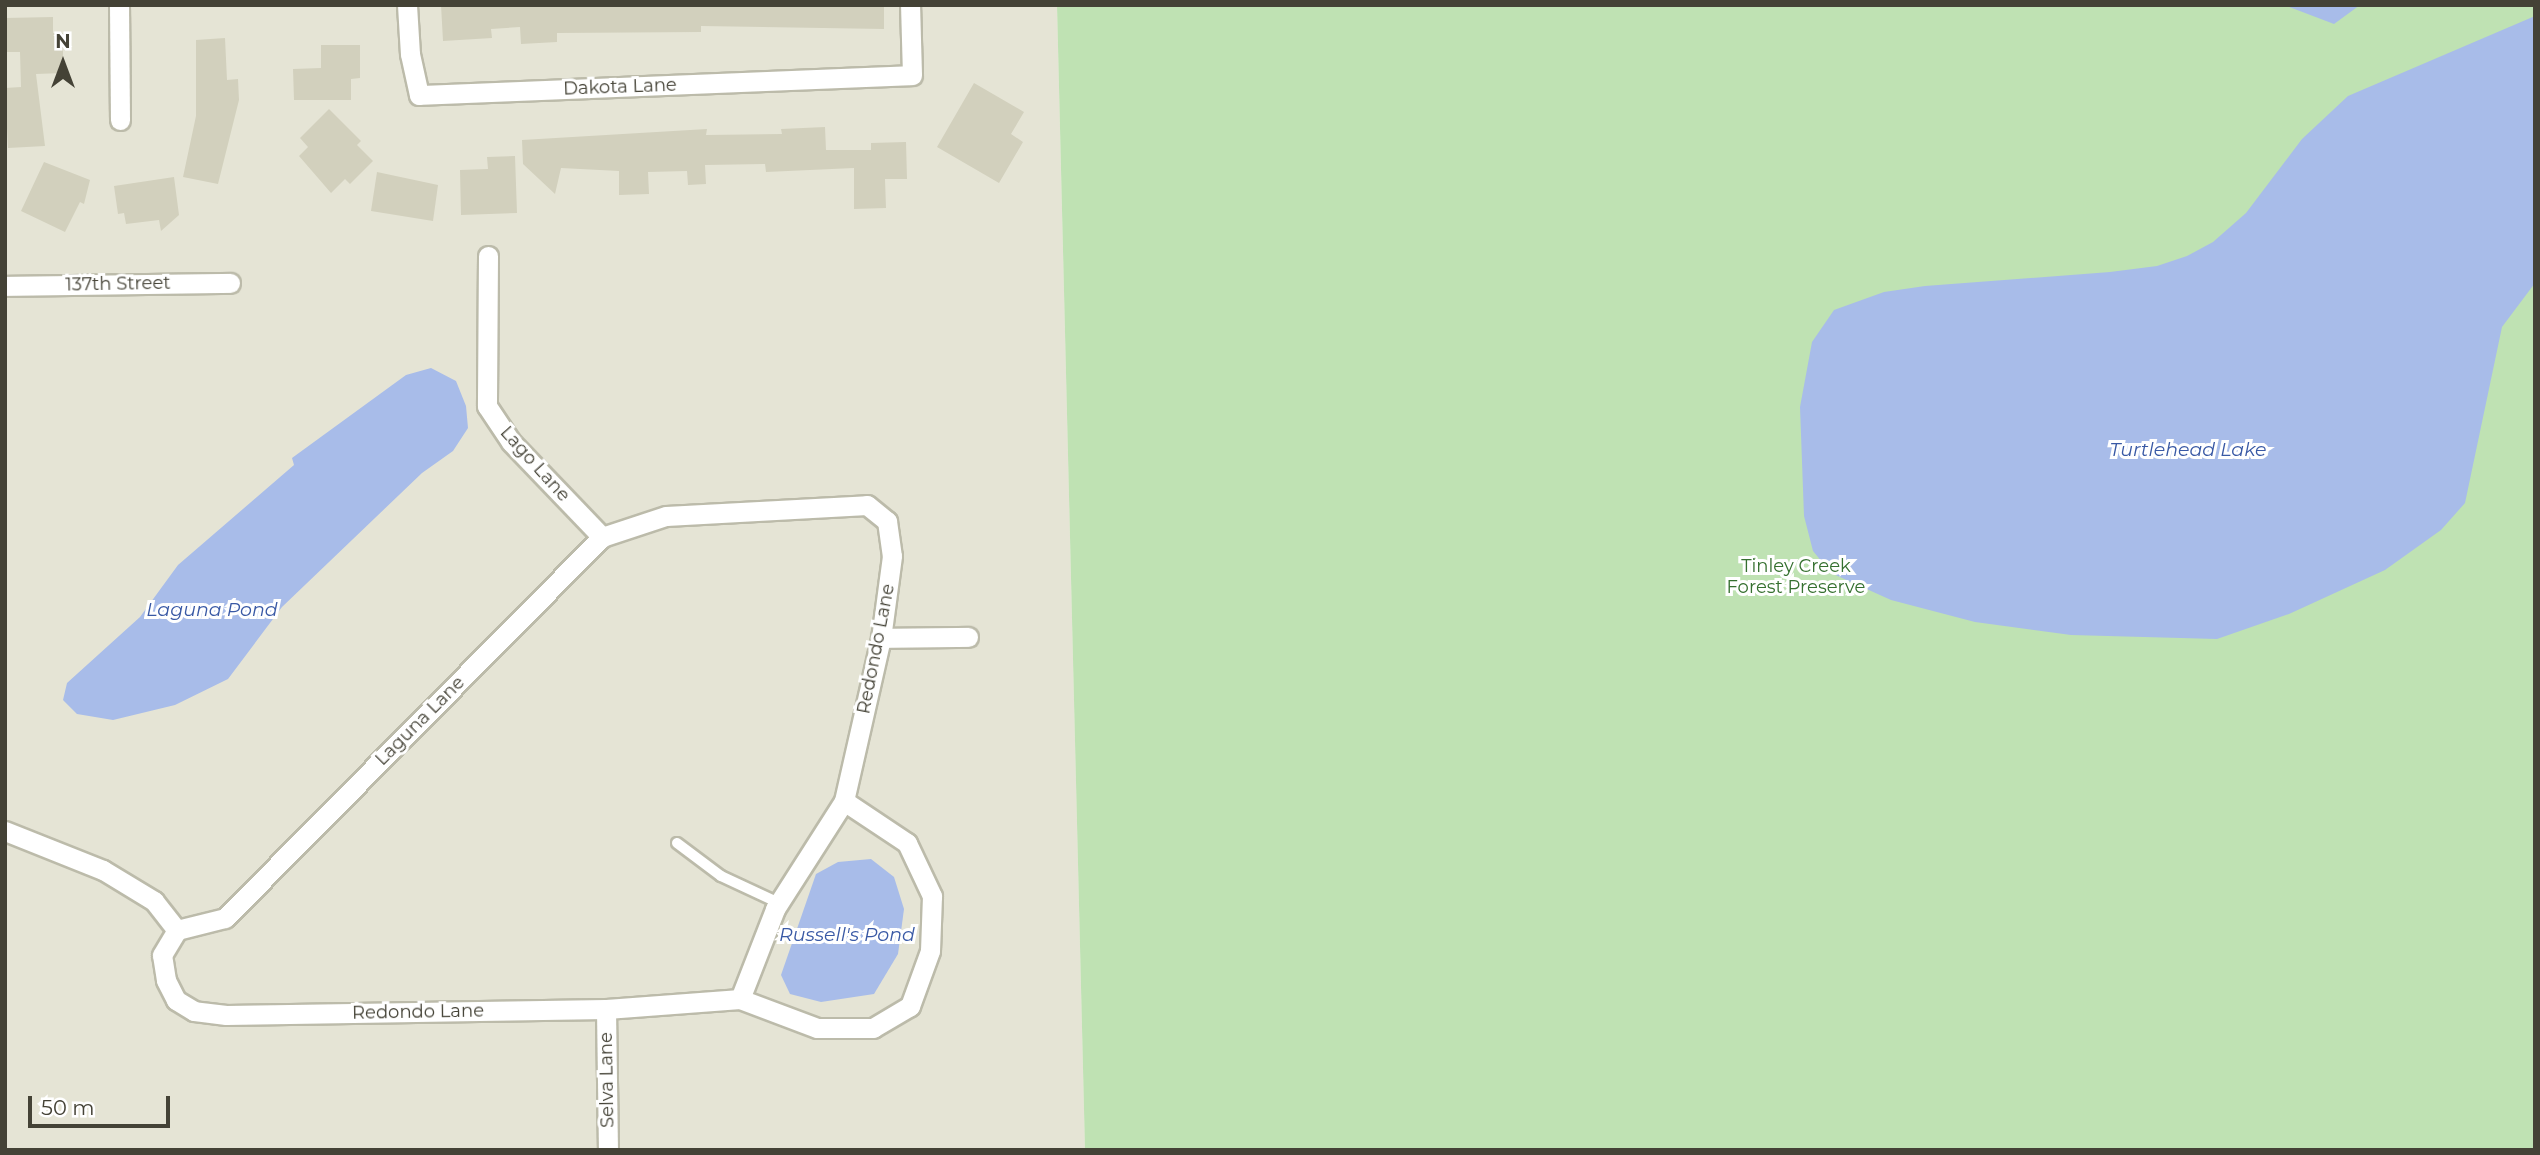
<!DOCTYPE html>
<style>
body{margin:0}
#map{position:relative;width:2540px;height:1155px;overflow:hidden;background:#f1f1e6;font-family:Montserrat,sans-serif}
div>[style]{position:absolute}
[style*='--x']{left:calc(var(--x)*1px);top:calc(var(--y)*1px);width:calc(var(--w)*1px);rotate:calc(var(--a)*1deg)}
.residential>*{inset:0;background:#e5e4d5}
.green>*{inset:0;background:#bfe2b3}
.water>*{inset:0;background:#a8bce9}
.building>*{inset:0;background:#d2d0bd}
.roads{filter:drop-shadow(2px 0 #bcbbaa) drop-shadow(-2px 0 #bcbbaa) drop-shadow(0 2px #bcbbaa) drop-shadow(0 -2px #bcbbaa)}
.lane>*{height:10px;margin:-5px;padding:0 5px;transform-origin:5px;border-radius:5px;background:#fff}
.street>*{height:19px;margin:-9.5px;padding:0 9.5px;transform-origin:9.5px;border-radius:9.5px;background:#fff}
span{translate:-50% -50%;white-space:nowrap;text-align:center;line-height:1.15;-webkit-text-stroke:6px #fff;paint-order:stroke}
.street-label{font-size:18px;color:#444236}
.park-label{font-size:18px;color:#35702f}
.water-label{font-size:19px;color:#3959a5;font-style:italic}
.frame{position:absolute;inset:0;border:7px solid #444236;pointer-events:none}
.north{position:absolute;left:28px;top:28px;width:70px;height:70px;-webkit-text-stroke:5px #fff;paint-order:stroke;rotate:0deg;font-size:19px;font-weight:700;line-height:28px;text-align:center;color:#444236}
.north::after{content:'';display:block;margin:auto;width:24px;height:32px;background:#444236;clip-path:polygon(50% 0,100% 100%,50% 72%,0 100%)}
.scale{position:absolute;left:28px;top:1096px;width:142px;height:32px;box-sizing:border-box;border:4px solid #444236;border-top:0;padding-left:9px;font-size:21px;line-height:24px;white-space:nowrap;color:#444236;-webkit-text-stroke:5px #fff;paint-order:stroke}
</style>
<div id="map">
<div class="residential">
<div style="clip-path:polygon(5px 5px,1057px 5px,1085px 1150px,5px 1150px)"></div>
</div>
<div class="green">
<div style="clip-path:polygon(1057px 5px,2535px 5px,2535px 1150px,1085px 1150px)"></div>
</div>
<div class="water">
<div style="clip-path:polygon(2284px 5px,2360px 5px,2334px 24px)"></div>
<div style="clip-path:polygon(2535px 16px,2535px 283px,2502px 327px,2465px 503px,2441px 530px,2385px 570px,2289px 614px,2217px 639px,2071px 635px,1975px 622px,1891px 600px,1831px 573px,1813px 551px,1804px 516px,1800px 407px,1812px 342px,1834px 310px,1884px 292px,1925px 286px,2110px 272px,2157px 266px,2187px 256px,2213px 242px,2246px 213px,2302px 139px,2348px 96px)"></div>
<div style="clip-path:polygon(431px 368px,456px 381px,466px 406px,468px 428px,453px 451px,422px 473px,282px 607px,228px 679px,175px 705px,113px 720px,77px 714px,63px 700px,67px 683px,140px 617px,178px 565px,294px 465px,292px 458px,406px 375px)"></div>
<div style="clip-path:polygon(871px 859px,894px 877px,904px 909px,898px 954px,874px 994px,821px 1002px,790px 994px,781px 975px,816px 874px,838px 862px)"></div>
</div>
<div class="building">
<div style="clip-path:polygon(441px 5px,884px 5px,884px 29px,701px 26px,701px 32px,557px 33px,557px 42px,521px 44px,520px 27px,491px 29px,492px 38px,443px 41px)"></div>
<div style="clip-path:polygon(53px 17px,53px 33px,63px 33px,63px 73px,36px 74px,45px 146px,8px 148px,5px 88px,21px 87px,20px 52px,5px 52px,5px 18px)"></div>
<div style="clip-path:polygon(225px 38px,227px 80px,238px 79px,239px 100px,218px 184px,183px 177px,196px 116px,196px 40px)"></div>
<div style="clip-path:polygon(321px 45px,360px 45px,360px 78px,351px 79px,351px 100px,294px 100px,293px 69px,321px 68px)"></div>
<div style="clip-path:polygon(974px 83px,1024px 112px,1011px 134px,1023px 142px,999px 183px,937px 147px)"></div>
<div style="clip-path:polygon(329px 109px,361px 141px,357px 145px,373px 161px,350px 184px,345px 179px,331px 193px,299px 156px,308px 147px,300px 138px)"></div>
<div style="clip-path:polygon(825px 127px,826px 150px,871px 150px,871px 143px,906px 142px,907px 179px,885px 179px,886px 208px,854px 209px,854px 168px,766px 172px,765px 164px,705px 165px,706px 184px,688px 185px,687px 171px,648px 172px,649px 194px,619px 195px,619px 171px,561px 168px,555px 194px,523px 164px,522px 140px,707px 129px,706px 135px,782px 134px,781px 129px)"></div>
<div style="clip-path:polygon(515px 156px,517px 213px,461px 215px,460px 170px,488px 169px,487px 157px)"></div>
<div style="clip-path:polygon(44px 162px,90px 180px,84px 204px,80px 202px,65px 232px,21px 211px)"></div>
<div style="clip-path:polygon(377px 172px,438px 185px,433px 221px,371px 211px)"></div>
<div style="clip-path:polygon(174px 177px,179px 215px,161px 231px,159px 220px,126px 224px,124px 213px,118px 214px,114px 186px)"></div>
</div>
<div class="roads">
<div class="lane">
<div style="--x:677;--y:843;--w:55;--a:36.9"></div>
<div style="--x:721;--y:876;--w:64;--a:25"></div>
</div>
<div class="street">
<div style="--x:119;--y:5;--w:115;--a:89.5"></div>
<div style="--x:407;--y:5;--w:49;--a:86.5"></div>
<div style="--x:410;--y:54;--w:42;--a:77.6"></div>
<div style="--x:419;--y:95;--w:493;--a:-2.3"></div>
<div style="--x:912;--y:75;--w:70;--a:-91.6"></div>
<div style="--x:488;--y:256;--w:150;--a:90.4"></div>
<div style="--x:487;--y:406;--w:43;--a:56.3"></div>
<div style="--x:511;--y:442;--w:132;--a:46.2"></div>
<div style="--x:5;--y:286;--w:225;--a:-0.8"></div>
<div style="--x:881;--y:638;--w:87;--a:-0.7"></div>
<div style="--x:5;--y:831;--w:105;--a:21.7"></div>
<div style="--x:103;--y:870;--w:60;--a:31.3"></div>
<div style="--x:154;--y:901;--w:37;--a:52"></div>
<div style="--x:177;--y:930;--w:49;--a:-14"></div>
<div style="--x:225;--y:918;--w:536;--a:-45.3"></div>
<div style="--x:602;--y:537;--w:67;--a:-18.2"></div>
<div style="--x:666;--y:516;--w:201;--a:-3.1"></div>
<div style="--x:867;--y:505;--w:26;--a:39"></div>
<div style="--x:887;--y:521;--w:35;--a:82"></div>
<div style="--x:892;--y:556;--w:83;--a:97.6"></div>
<div style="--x:881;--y:638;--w:167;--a:102.8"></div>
<div style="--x:844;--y:801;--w:76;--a:33.7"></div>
<div style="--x:907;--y:843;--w:59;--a:64.7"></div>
<div style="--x:932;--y:896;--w:55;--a:92.1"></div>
<div style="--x:930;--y:951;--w:59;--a:110"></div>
<div style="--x:910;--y:1006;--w:43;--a:149.3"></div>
<div style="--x:873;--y:1028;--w:56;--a:180"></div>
<div style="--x:817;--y:1028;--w:82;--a:-159.4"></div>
<div style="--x:740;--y:999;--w:134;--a:175.7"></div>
<div style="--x:606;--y:1009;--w:380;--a:179.1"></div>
<div style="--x:226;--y:1015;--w:32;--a:-173"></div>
<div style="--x:194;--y:1011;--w:21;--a:-149"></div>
<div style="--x:176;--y:1000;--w:22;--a:-117"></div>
<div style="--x:166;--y:980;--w:25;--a:-99"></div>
<div style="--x:162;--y:955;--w:29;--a:-59"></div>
<div style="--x:740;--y:999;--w:97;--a:-68.7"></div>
<div style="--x:775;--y:909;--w:128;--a:-57.4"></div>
<div style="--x:606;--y:1009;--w:141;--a:89.2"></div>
</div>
</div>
<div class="street-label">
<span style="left:620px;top:87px;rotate:-2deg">Dakota Lane</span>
<span style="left:118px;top:284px;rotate:-1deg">137th Street</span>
<span style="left:535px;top:464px;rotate:48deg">Lago Lane</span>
<span style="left:876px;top:649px;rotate:-79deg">Redondo Lane</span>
<span style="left:420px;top:721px;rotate:-45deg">Laguna Lane</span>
<span style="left:418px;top:1012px;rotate:-1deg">Redondo Lane</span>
<span style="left:607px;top:1080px;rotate:-91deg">Selva Lane</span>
</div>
<div class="park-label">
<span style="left:1796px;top:577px">Tinley Creek<br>Forest Preserve</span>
</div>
<div class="water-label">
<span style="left:2188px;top:450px">Turtlehead Lake</span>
<span style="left:212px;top:610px">Laguna Pond</span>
<span style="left:847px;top:935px">Russell's Pond</span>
</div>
<div class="frame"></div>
<div class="north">N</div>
<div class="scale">50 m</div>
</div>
